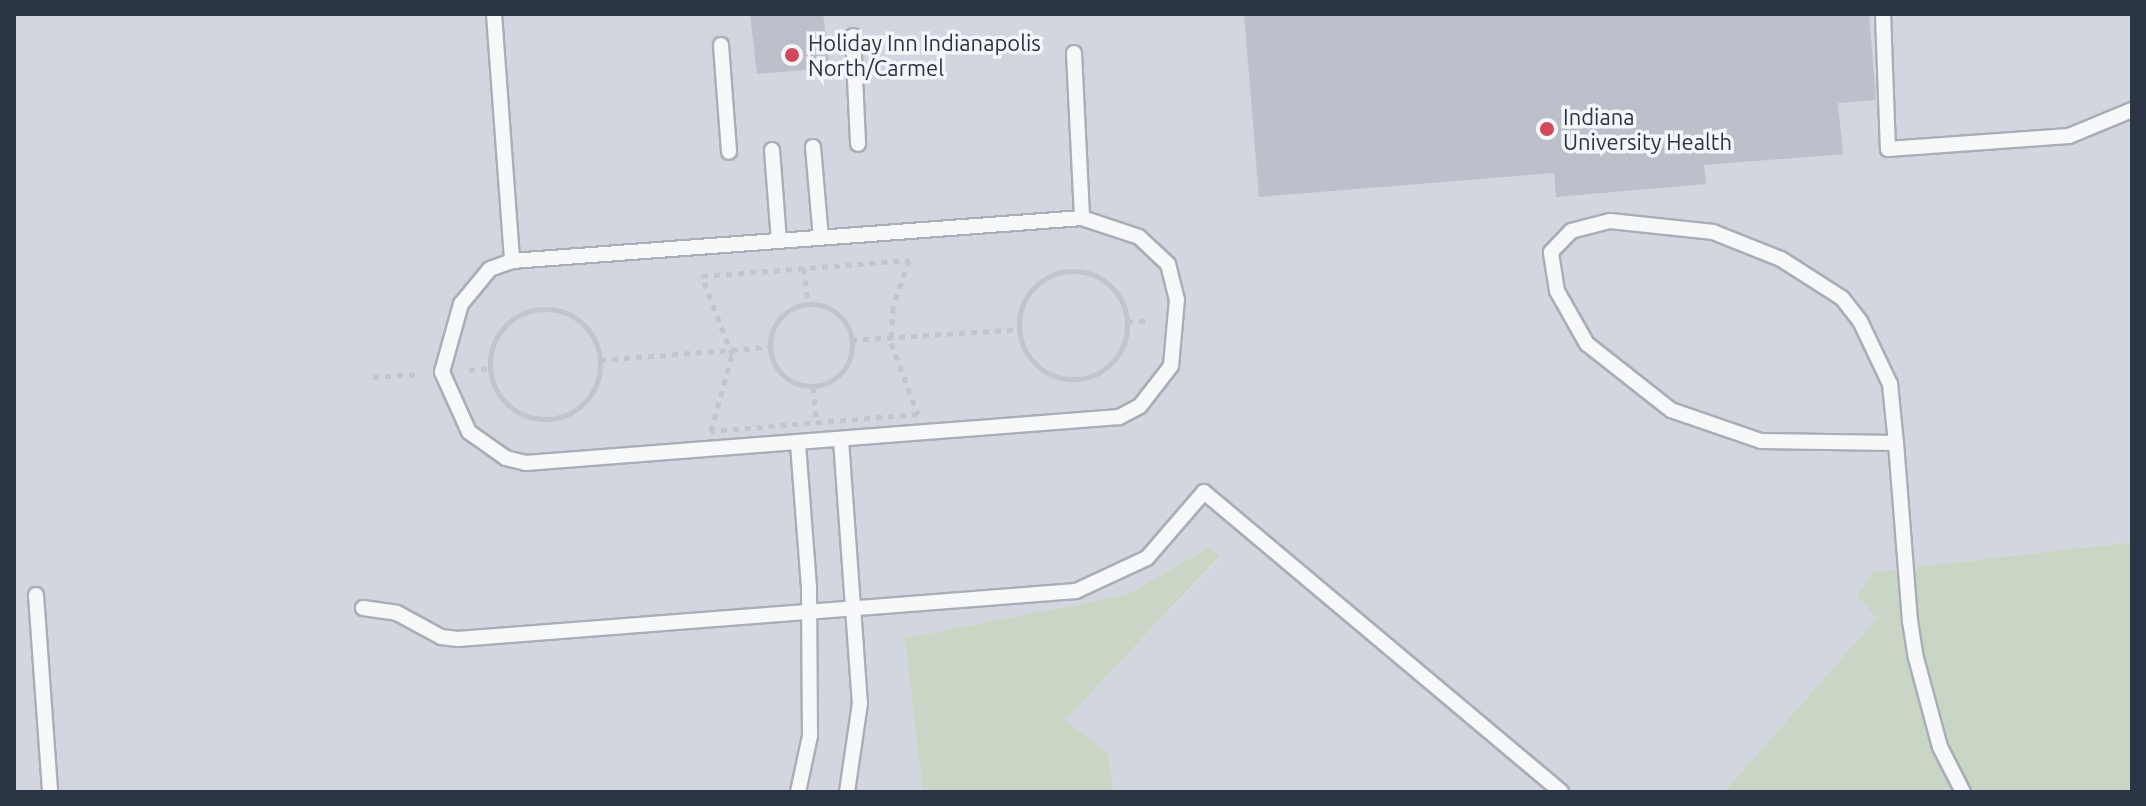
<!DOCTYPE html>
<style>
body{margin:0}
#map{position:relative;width:2146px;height:806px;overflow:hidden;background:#e4e7ec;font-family:Ubuntu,sans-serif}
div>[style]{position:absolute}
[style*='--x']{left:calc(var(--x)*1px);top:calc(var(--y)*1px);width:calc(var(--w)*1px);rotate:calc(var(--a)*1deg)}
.built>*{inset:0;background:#d2d6de}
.green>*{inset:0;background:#c9d6c5}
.building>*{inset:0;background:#bbc0ca}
.path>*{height:5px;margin-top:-2.5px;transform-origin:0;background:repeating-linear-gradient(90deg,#c2c5cb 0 6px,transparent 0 12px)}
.path>.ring{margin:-2.5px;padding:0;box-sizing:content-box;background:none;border:5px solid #c2c5cb;border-radius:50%}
.roads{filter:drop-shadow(2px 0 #a9aeb7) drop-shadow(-2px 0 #a9aeb7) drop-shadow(0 2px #a9aeb7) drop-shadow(0 -2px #a9aeb7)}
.service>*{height:14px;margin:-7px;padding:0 7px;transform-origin:7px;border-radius:7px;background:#f7f8fa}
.dots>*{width:22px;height:22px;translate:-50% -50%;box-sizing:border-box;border:4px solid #f4f6f9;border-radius:50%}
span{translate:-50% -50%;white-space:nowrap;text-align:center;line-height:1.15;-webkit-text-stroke:7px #f4f6f9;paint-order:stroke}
.poi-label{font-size:22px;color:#2b3445}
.left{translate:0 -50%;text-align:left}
.frame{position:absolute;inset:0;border:16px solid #2b3445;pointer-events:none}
</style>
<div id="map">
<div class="built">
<div style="clip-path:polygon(14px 14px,2132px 14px,2132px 542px,1873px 572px,1877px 618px,1724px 792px,1114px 792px,1108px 753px,1066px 720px,1220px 557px,1210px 547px,1126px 595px,906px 638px,923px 792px,14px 792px)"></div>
</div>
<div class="green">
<div style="clip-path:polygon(2132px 542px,2132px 792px,1724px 792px,1877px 618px,1857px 595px,1873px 572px)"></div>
<div style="clip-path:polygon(1210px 547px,1220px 556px,1066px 720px,1108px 753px,1114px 792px,923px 792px,905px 638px,1126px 595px)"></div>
</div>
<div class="building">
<div style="clip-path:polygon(750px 14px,823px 14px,830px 68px,757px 74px)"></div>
<div style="clip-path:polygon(1244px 14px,1869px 14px,1876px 100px,1838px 103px,1843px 154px,1704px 165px,1706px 184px,1556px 197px,1554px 173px,1259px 197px)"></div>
</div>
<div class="path">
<div style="--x:909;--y:260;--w:50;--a:108.8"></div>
<div style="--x:893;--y:307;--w:36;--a:93"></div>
<div style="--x:891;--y:343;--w:76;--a:69.2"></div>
<div style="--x:918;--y:414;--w:208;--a:175.3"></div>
<div style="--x:711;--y:431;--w:79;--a:-74.6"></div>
<div style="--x:732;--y:355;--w:85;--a:-110.8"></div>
<div style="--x:702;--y:276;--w:208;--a:-4.4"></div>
<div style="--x:804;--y:268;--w:36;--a:84"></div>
<div class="ring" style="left:1019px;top:271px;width:103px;height:103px"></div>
<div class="ring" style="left:770px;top:304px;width:77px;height:77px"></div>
<div class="ring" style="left:490px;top:309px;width:105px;height:105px"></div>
<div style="--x:1127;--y:322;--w:23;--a:-5"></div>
<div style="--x:851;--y:340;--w:168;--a:-3.7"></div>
<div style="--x:600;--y:360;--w:170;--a:-4.4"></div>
<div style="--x:469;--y:370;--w:21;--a:-5"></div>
<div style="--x:373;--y:377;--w:47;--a:-3.7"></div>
<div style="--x:813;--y:387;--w:31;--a:84"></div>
</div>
<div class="roads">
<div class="service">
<div style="--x:494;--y:14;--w:248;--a:85.8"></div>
<div style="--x:1883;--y:14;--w:135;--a:87.9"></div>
<div style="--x:1888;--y:149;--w:181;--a:-4.1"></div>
<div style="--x:2069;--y:136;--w:68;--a:-22.4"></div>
<div style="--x:853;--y:36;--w:108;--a:87.3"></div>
<div style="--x:721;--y:45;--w:107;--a:85.7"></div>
<div style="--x:1074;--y:53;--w:165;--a:87.2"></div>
<div style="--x:813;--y:147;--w:91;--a:85"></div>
<div style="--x:772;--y:150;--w:91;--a:85.6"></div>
<div style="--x:1082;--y:218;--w:60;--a:18.4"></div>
<div style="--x:1139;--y:237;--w:40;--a:43"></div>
<div style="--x:1168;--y:264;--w:36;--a:76"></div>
<div style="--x:1177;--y:299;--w:67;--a:95.1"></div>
<div style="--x:1171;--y:366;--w:51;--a:127.8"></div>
<div style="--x:1140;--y:406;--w:24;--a:152"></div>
<div style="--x:1119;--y:417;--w:595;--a:175.56"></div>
<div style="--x:526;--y:463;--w:21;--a:-166"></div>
<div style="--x:506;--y:458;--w:45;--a:-144.9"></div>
<div style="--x:469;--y:432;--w:66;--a:-114.2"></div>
<div style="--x:442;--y:372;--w:71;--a:-74.4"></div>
<div style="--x:461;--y:304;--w:45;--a:-50.4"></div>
<div style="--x:490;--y:269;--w:23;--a:-20"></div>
<div style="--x:512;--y:261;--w:572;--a:-4.31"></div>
<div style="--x:841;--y:440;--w:264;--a:85.9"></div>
<div style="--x:860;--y:703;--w:90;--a:98.3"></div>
<div style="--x:1896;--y:443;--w:135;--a:-179.2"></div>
<div style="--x:1761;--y:441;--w:95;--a:-161"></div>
<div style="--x:1671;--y:410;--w:107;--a:-141.8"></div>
<div style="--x:1587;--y:344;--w:61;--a:-119.5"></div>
<div style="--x:1557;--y:291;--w:39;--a:-99"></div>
<div style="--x:1551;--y:252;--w:29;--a:-46"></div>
<div style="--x:1571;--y:231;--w:40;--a:-14.4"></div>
<div style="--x:1610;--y:221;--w:104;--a:6.1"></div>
<div style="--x:1713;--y:232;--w:73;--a:21.7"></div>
<div style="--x:1781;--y:259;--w:72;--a:32.6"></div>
<div style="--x:1842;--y:298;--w:29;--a:52"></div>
<div style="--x:1860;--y:321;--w:70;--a:64.5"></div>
<div style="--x:1890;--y:384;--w:59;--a:84.2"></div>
<div style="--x:1896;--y:443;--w:179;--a:85.5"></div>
<div style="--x:1910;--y:621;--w:37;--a:81"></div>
<div style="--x:1916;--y:658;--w:92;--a:74.9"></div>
<div style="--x:1940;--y:747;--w:51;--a:62.9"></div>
<div style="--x:36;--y:595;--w:197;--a:85.9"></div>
<div style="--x:363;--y:608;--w:34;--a:8"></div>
<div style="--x:397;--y:613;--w:50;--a:28.6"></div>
<div style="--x:441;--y:637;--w:17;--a:7"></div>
<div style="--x:458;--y:639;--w:620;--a:-4.44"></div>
<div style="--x:1076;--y:591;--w:78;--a:-24.9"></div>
<div style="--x:1147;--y:558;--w:87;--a:-49.2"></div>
<div style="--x:1204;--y:492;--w:466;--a:40"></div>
<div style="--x:798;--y:792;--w:57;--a:-77.9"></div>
<div style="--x:810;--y:736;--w:149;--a:-90.4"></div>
<div style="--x:809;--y:587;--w:143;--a:-94.4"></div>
</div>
</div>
<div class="dots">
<div style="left:792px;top:55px;background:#d1495b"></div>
<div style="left:1547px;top:129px;background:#d1495b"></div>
</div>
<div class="poi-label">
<span class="left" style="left:808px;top:55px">Holiday Inn Indianapolis<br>North/Carmel</span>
<span class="left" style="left:1563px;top:129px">Indiana<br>University Health</span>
</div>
<div class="frame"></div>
</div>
